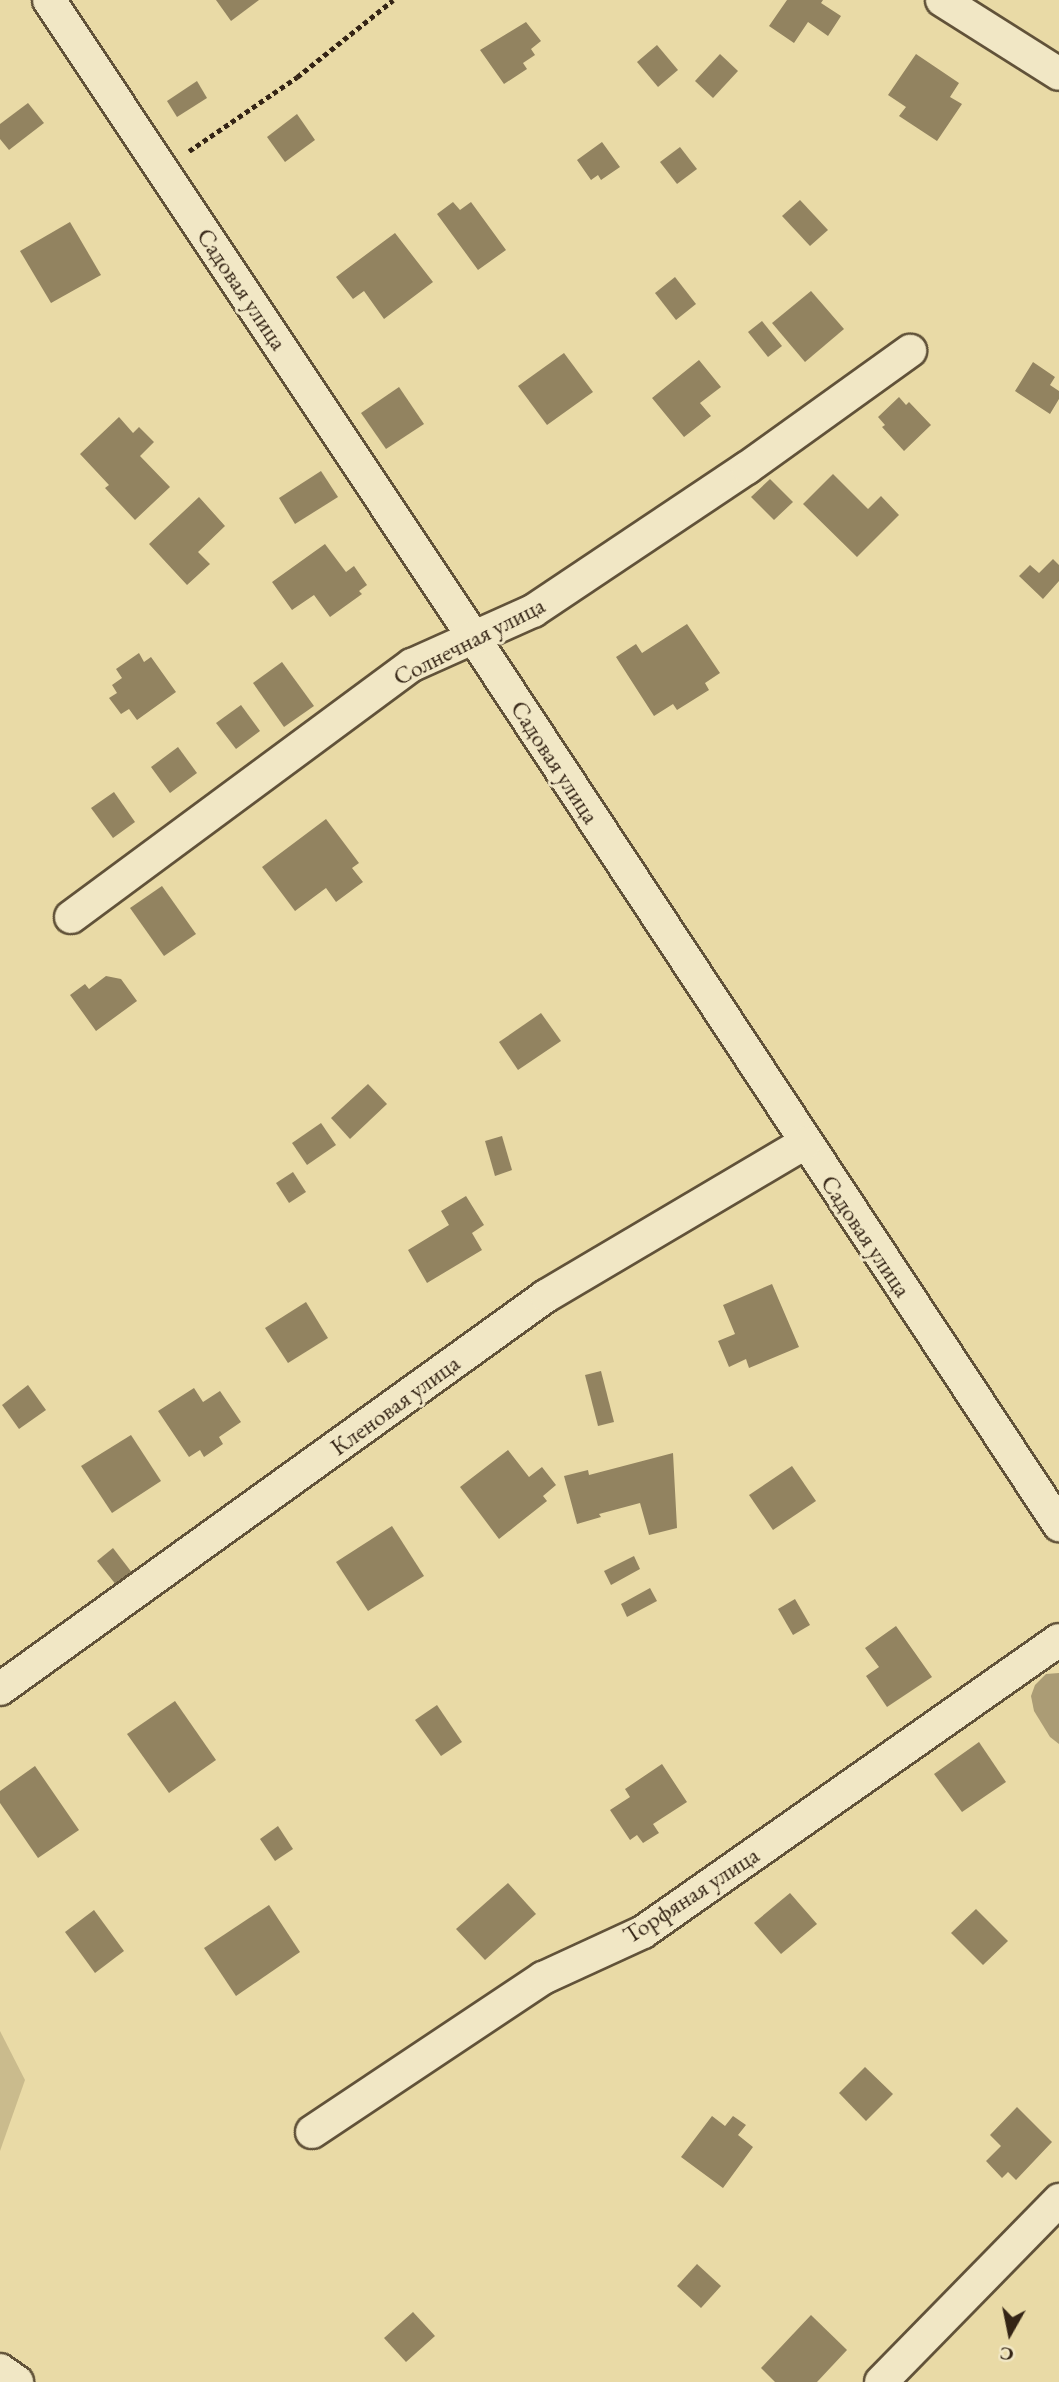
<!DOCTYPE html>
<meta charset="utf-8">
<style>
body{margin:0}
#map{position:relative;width:1059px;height:2382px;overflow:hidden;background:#e9daa6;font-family:"EB Garamond",serif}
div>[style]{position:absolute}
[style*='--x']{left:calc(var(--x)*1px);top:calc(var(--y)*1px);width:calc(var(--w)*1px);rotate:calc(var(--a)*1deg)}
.green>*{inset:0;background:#cabb8d}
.water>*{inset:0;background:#ab9c75}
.building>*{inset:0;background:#928360}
.path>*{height:4.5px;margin-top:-2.25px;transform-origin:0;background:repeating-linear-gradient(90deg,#342415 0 5px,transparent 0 8.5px)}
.roads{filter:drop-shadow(2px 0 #615239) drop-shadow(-2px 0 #615239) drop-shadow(0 2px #615239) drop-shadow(0 -2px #615239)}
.minor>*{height:32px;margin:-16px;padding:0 16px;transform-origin:16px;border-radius:16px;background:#f1e7c5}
span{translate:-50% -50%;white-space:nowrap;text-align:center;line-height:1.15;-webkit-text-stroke:6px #f1e7c5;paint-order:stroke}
.street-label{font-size:24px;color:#342415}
.north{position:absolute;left:975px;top:2298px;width:70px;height:70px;-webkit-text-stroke:5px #f1e7c5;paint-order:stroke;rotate:189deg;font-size:19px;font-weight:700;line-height:28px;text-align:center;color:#342415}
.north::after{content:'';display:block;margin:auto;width:24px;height:32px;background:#342415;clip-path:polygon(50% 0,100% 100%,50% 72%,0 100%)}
</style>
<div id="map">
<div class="green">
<div style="clip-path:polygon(0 2031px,25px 2080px,0 2151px)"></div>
</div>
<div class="water">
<div style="clip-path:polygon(1059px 1673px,1059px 1744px,1050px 1737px,1034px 1711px,1031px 1696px,1035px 1685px,1046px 1674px)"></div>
</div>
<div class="building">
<div style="clip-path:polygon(216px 0,259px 0,231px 21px)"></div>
<div style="clip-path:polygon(787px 0,823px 0,821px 3px,841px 16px,828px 36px,808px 22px,794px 43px,769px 26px)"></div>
<div style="clip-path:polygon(526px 22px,541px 41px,531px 49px,535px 55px,523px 63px,527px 69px,504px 84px,480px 50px)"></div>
<div style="clip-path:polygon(657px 45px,678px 70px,658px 87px,637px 62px)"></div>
<div style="clip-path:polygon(720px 54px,738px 71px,713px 98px,695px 81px)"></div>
<div style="clip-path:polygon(916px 54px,959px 83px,950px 97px,962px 104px,937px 141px,899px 116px,906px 107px,888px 95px)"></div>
<div style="clip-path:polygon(197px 81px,207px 98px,177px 117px,167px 101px)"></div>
<div style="clip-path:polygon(28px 103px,44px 123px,9px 150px,0 139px,0 124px)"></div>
<div style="clip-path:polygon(297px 114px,315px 140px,285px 162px,267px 137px)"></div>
<div style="clip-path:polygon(602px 142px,620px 167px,601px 180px,598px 175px,591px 180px,577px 160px)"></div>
<div style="clip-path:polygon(680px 147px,697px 169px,677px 184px,660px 162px)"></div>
<div style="clip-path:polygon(800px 200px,828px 230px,810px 246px,782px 216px)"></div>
<div style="clip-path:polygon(453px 202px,460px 210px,471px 202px,506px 250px,478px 270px,437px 214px)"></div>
<div style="clip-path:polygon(70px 222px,101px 275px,51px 303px,20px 251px)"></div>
<div style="clip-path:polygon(395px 233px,433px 282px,384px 319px,364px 291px,353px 299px,336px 277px)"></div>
<div style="clip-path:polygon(675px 277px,696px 304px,676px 320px,655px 293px)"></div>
<div style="clip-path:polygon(811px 291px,844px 329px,805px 362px,772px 323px)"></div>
<div style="clip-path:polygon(762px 321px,782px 346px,768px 357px,748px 332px)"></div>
<div style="clip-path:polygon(564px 353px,593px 392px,547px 425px,518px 386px)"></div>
<div style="clip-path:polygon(699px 360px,721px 387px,700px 403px,711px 416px,684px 437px,652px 398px)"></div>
<div style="clip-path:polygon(1033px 362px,1055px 377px,1050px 385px,1059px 391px,1059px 399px,1050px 414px,1015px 391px)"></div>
<div style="clip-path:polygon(399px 387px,424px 424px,386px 449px,361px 413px)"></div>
<div style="clip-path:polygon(899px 397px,906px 405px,909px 402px,931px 425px,904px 451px,882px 427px,885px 425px,878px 417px)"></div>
<div style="clip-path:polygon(119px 417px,133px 433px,139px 427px,154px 442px,140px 456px,170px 487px,135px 520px,105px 488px,109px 485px,80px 454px)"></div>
<div style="clip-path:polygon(321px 471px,338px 497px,295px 524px,279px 498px)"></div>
<div style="clip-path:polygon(833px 474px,868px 509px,881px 496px,899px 515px,857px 557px,803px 504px)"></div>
<div style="clip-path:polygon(770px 479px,793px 502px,774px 520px,751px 497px)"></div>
<div style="clip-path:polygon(199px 497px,225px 526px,198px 552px,210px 564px,187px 585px,149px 544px)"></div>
<div style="clip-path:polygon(325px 544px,346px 572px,354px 566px,367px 585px,359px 591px,362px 594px,330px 617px,314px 595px,292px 610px,272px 582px)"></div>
<div style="clip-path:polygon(1053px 559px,1059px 565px,1059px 581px,1043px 599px,1019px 576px,1030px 565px,1039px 573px)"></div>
<div style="clip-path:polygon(687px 624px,720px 673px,705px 683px,709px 690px,677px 710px,673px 704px,654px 716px,616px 657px,636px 644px,642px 653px)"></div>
<div style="clip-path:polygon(139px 653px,144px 662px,151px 657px,176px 692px,137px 720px,129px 709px,121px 714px,109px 698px,117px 693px,112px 685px,122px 678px,116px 669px)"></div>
<div style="clip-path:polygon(282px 662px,314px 706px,284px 727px,253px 683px)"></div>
<div style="clip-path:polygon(241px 705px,260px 731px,236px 749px,216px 723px)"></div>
<div style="clip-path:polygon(178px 747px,197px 773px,170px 793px,151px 767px)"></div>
<div style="clip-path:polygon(114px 792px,135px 822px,113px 838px,91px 808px)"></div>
<div style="clip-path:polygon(326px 819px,359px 863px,352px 868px,363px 882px,336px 902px,326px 888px,295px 911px,262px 867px)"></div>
<div style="clip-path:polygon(162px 886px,196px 934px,164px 956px,130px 908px)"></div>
<div style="clip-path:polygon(106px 976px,121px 979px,137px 1001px,96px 1031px,70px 995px,85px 984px,89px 989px)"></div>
<div style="clip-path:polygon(541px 1013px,561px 1041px,518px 1070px,499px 1042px)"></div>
<div style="clip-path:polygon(368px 1084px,387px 1104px,350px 1139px,331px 1118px)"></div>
<div style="clip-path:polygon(321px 1123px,336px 1145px,307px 1165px,292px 1143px)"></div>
<div style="clip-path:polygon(502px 1136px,512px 1170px,495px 1176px,485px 1141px)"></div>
<div style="clip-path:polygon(293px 1172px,306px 1192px,289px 1203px,276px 1183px)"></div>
<div style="clip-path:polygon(466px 1196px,484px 1225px,472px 1233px,482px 1250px,427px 1283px,408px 1250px,449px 1225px,441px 1211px)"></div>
<div style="clip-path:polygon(772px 1284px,799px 1347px,749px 1368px,746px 1359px,729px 1367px,718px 1341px,735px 1334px,723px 1305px)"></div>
<div style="clip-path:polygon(306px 1302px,328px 1338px,288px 1363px,265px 1328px)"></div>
<div style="clip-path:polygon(601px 1371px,614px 1422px,598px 1426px,585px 1375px)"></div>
<div style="clip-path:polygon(28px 1385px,46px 1410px,19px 1429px,2px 1405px)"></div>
<div style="clip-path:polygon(194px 1388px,203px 1402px,220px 1391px,241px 1422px,219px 1437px,223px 1444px,204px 1457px,200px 1450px,189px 1457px,158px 1411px)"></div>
<div style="clip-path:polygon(131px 1435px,161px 1481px,112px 1513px,81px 1466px)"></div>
<div style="clip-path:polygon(508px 1450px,529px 1477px,542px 1467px,556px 1485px,543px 1496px,547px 1501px,499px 1539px,460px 1487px)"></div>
<div style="clip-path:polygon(673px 1453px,677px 1528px,649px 1535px,640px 1503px,599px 1514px,601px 1517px,577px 1524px,564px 1476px,588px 1470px,589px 1475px)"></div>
<div style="clip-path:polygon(792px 1466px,816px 1501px,773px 1530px,749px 1495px)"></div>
<div style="clip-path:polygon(392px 1526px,424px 1576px,368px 1611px,336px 1562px)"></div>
<div style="clip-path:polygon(113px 1548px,133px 1574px,117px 1586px,97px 1561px)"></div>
<div style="clip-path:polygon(634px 1556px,640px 1569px,611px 1585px,604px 1571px)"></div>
<div style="clip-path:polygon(650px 1588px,657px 1601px,627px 1617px,621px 1604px)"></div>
<div style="clip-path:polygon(795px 1599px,810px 1625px,793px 1635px,778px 1609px)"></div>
<div style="clip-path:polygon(896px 1626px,932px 1677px,887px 1707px,866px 1676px,879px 1667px,865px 1648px)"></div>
<div style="clip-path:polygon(175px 1701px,216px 1760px,169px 1793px,127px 1734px)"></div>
<div style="clip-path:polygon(437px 1705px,462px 1742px,441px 1756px,415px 1720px)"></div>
<div style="clip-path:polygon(979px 1742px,1006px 1782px,962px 1812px,934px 1774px)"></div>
<div style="clip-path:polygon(662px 1764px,687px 1802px,653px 1824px,659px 1833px,643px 1843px,637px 1835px,630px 1840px,610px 1810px,630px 1797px,625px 1789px)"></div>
<div style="clip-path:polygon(35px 1766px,79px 1830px,38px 1858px,0 1803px,0 1791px)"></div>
<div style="clip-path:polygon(278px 1826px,293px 1849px,275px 1861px,260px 1839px)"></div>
<div style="clip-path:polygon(508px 1883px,536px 1914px,485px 1960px,456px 1929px)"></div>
<div style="clip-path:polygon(790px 1893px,817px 1924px,781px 1954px,754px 1923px)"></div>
<div style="clip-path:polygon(269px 1905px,300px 1952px,236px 1996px,204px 1948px)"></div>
<div style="clip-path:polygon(976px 1909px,1008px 1941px,983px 1965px,951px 1933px)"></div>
<div style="clip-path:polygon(94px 1910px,124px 1951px,95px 1973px,65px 1932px)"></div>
<div style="clip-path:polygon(865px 2067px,893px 2094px,866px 2121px,839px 2093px)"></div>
<div style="clip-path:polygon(1017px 2107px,1052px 2142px,1016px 2180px,1008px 2172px,1002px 2178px,986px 2161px,1001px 2146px,990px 2135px)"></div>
<div style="clip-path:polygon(712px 2116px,725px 2126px,733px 2116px,746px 2125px,738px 2135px,753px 2147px,723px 2188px,681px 2157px)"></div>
<div style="clip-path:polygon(697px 2264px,721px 2286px,701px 2308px,677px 2286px)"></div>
<div style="clip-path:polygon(413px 2312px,435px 2336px,406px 2362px,384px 2338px)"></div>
<div style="clip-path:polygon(811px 2315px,847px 2350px,817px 2382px,775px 2382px,761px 2368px)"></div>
</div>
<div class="path">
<div style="--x:189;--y:151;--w:131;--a:-34.4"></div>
<div style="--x:297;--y:77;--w:123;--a:-38.7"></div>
</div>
<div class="roads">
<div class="minor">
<div style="--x:49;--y:0;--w:767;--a:56.33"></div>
<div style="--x:474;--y:638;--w:1063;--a:56.59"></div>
<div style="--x:942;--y:0;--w:138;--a:32.3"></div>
<div style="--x:71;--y:917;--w:424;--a:-36.5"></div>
<div style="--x:412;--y:665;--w:133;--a:-24.1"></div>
<div style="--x:533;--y:611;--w:257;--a:-33.8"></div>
<div style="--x:747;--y:468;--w:201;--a:-35.7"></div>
<div style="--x:0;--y:1689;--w:673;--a:-35.75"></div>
<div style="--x:546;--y:1296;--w:301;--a:-30.6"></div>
<div style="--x:312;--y:2132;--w:278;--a:-33.7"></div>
<div style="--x:543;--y:1978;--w:110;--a:-24.7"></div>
<div style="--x:643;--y:1932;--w:508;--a:-35.07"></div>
<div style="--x:0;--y:2370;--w:21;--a:35"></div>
<div style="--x:881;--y:2382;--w:255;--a:-45.6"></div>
</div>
</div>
<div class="street-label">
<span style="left:242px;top:289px;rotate:56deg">Садовая улица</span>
<span style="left:469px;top:641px;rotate:-27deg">Солнечная улица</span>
<span style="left:555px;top:762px;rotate:57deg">Садовая улица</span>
<span style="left:866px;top:1236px;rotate:56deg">Садовая улица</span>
<span style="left:395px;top:1405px;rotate:-36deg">Кленовая улица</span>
<span style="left:691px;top:1895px;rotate:-33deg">Торфяная улица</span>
</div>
<div class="north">С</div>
</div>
